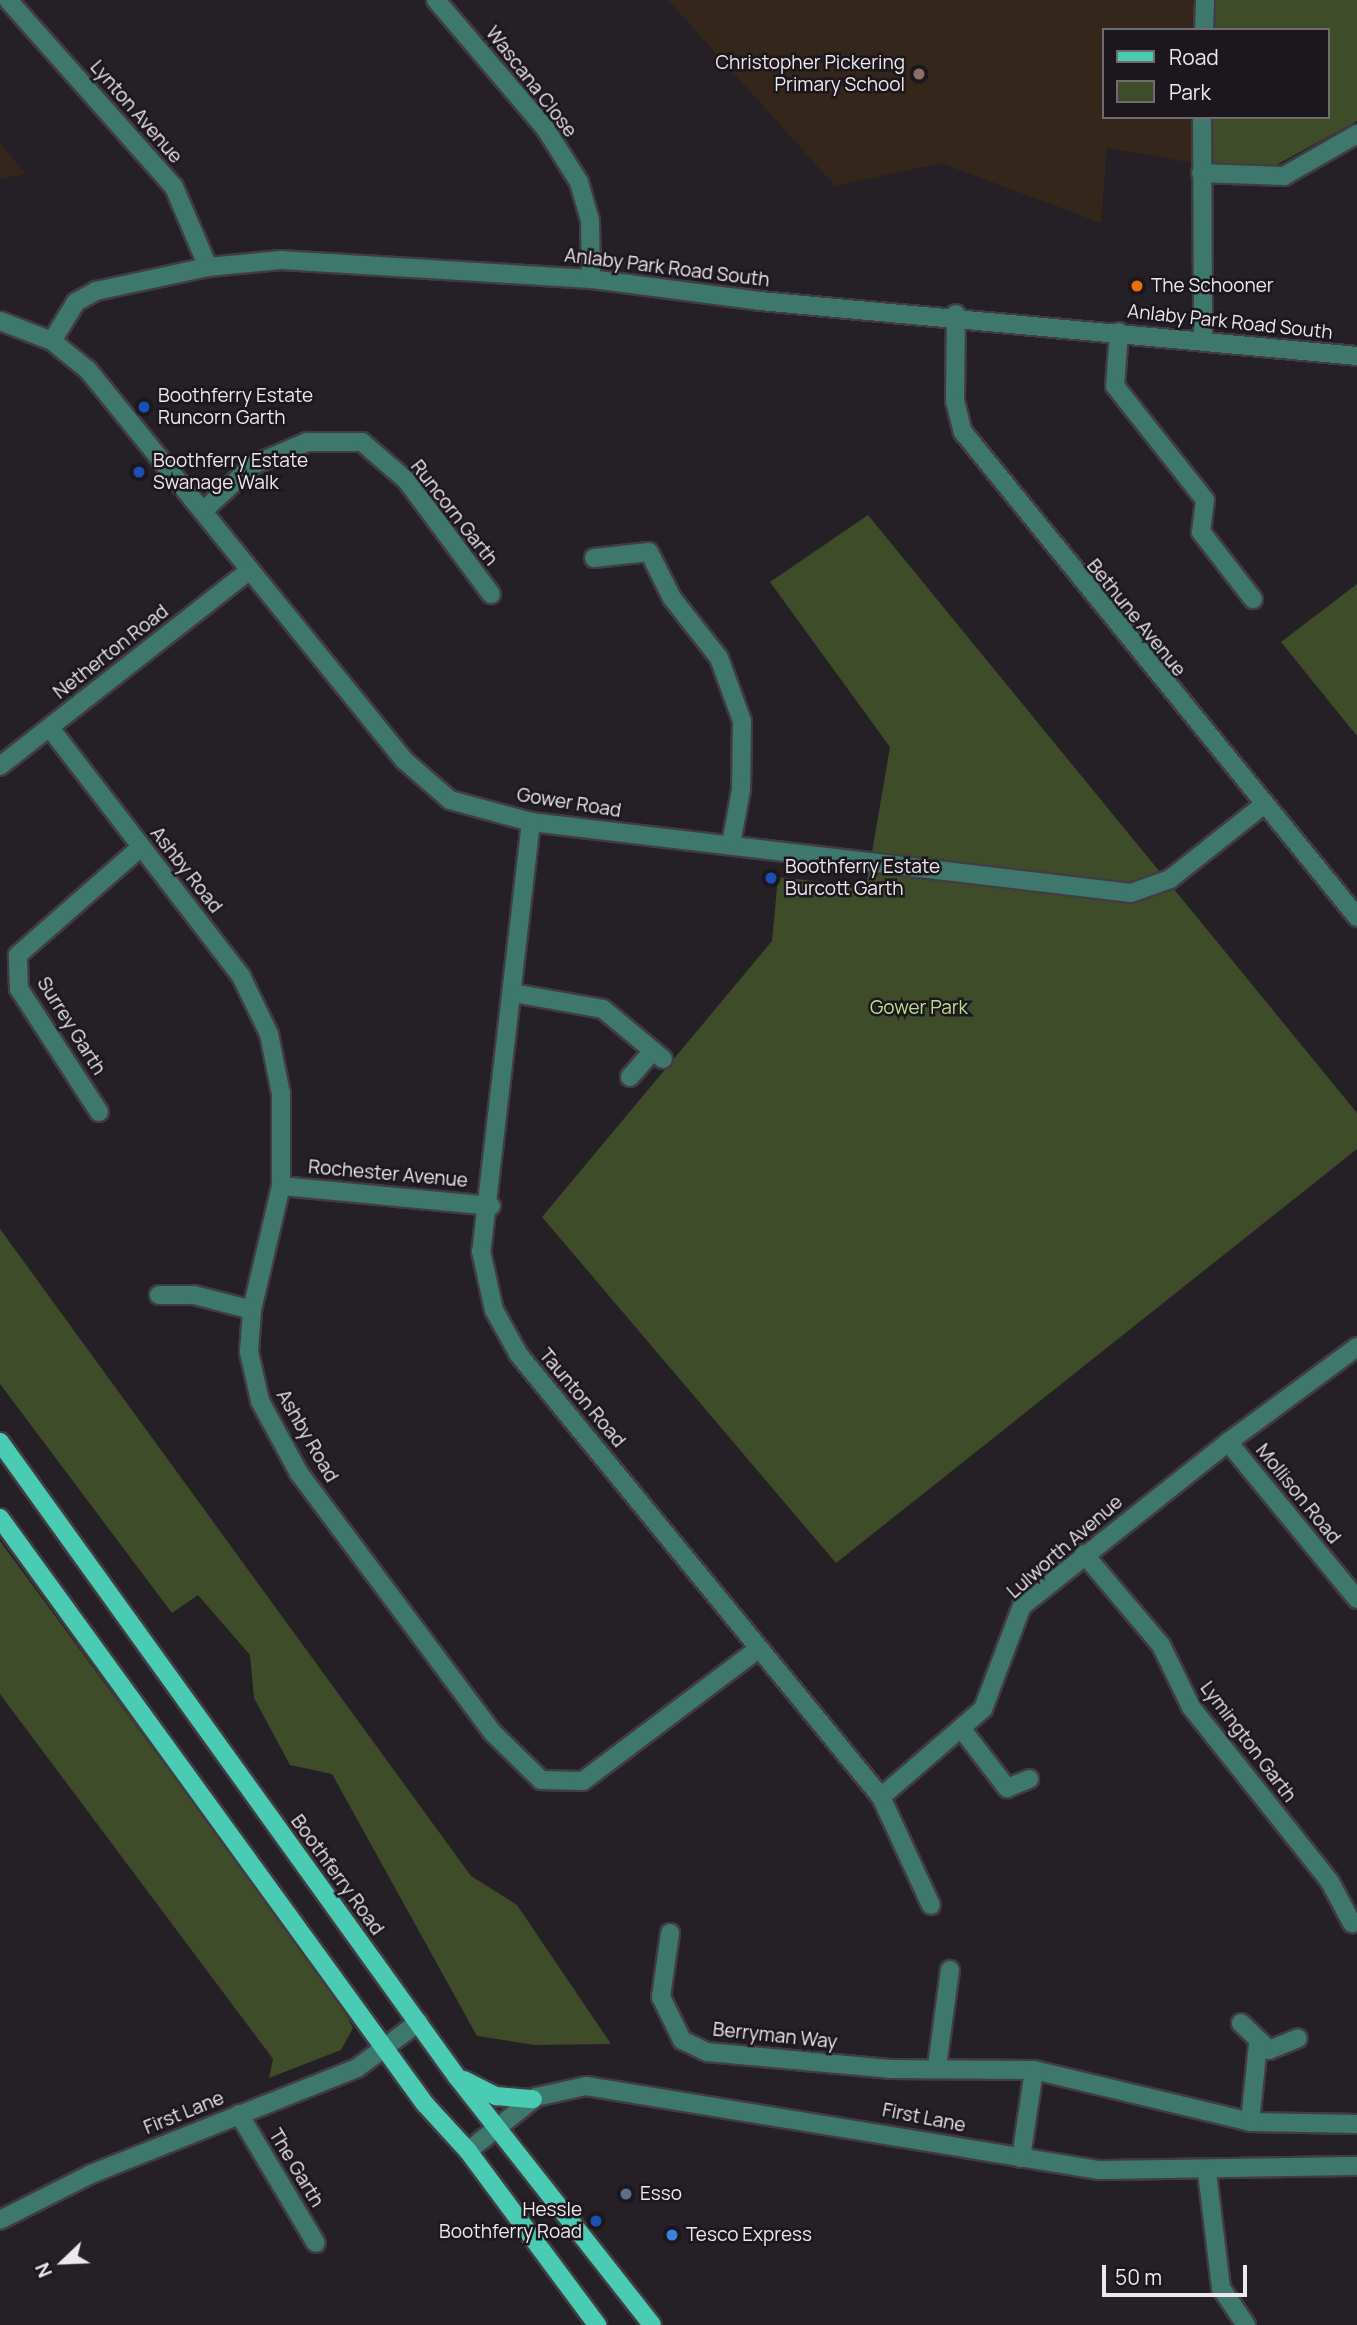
<!DOCTYPE html>
<style>
body{margin:0}
#map{position:relative;width:1357px;height:2325px;overflow:hidden;background:#252026;font-family:Manrope,sans-serif}
div>[style]{position:absolute}
[style*='--x']{left:calc(var(--x)*1px);top:calc(var(--y)*1px);width:calc(var(--w)*1px);rotate:calc(var(--a)*1deg)}
.education>*{inset:0;background:#34261a}
.green>*{inset:0;background:#3e4c2a}
.roads{filter:drop-shadow(2px 0 #413c42) drop-shadow(-2px 0 #413c42) drop-shadow(0 2px #413c42) drop-shadow(0 -2px #413c42)}
.minor>*{height:18px;margin:-9px;padding:0 9px;transform-origin:9px;border-radius:9px;background:#3e776b}
.major>*{height:18px;margin:-9px;padding:0 9px;transform-origin:9px;border-radius:9px;background:#4accb4}
.dots>*{width:19px;height:19px;translate:-50% -50%;box-sizing:border-box;border:4px solid #1c171d;border-radius:50%}
span{translate:-50% -50%;white-space:nowrap;text-align:center;line-height:1.15;-webkit-text-stroke:5px #1c171d;paint-order:stroke}
.poi-label{font-size:19px;color:#ece8ec}
.right{translate:-100% -50%;text-align:right}
.left{translate:0 -50%;text-align:left}
.street-label{font-size:19px;color:#ece8ec}
.park-label{font-size:19px;color:#bedf8f}
.legend{position:absolute;left:1102px;top:28px;width:228px;height:91px;box-sizing:border-box;background:#1c171d;border:2px solid #6f6b70;margin:0;padding:9px 12px;list-style:none;font-size:21px;color:#ece8ec}
.legend li{display:flex;align-items:center;gap:14px;height:35px}
.legend b{width:35px;border:2px solid #6f6b70}
.north{position:absolute;left:28px;top:2227px;width:70px;height:70px;-webkit-text-stroke:5px #1c171d;paint-order:stroke;rotate:247deg;font-size:19px;font-weight:700;line-height:28px;text-align:center;color:#ece8ec}
.north::after{content:'';display:block;margin:auto;width:24px;height:32px;background:#ece8ec;clip-path:polygon(50% 0,100% 100%,50% 72%,0 100%)}
.scale{position:absolute;left:1102px;top:2265px;width:145px;height:32px;box-sizing:border-box;border:4px solid #ece8ec;border-top:0;padding-left:9px;font-size:21px;line-height:24px;white-space:nowrap;color:#ece8ec;-webkit-text-stroke:5px #1c171d;paint-order:stroke}
</style>
<div id="map">
<div class="education">
<div style="clip-path:polygon(668px 0,1195px 0,1195px 30px,1103px 30px,1103px 117px,1194px 117px,1193px 163px,1107px 148px,1101px 223px,941px 163px,835px 186px)"></div>
<div style="clip-path:polygon(0 143px,26px 174px,0 179px)"></div>
</div>
<div class="green">
<div style="clip-path:polygon(1195px 0,1357px 0,1357px 121px,1276px 165px,1193px 163px,1194px 117px,1327px 117px,1327px 30px,1195px 30px)"></div>
<div style="clip-path:polygon(868px 515px,1357px 1113px,1357px 1149px,836px 1563px,542px 1217px,772px 941px,778px 877px,866px 887px,890px 747px,770px 582px)"></div>
<div style="clip-path:polygon(1357px 584px,1357px 736px,1281px 642px)"></div>
<div style="clip-path:polygon(0 1229px,471px 1876px,517px 1905px,611px 2044px,535px 2045px,477px 2036px,332px 1774px,290px 1765px,254px 1698px,250px 1655px,198px 1595px,172px 1613px,0 1384px)"></div>
<div style="clip-path:polygon(0 1541px,339px 2002px,353px 2028px,341px 2050px,269px 2078px,273px 2059px,0 1694px)"></div>
</div>
<div class="roads">
<div class="minor">
<div style="--x:8;--y:0;--w:250;--a:48.4"></div>
<div style="--x:174;--y:187;--w:87;--a:67"></div>
<div style="--x:436;--y:0;--w:168;--a:49.6"></div>
<div style="--x:545;--y:128;--w:64;--a:57.8"></div>
<div style="--x:579;--y:182;--w:40;--a:74"></div>
<div style="--x:590;--y:220;--w:59;--a:89"></div>
<div style="--x:1204;--y:30;--w:30;--a:-88"></div>
<div style="--x:1202;--y:117;--w:222;--a:89.7"></div>
<div style="--x:1201;--y:173;--w:83;--a:2.1"></div>
<div style="--x:1284;--y:176;--w:84;--a:-29.9"></div>
<div style="--x:956;--y:314;--w:87;--a:90.7"></div>
<div style="--x:955;--y:401;--w:32;--a:76"></div>
<div style="--x:963;--y:432;--w:625;--a:50.91"></div>
<div style="--x:0;--y:321;--w:56;--a:21"></div>
<div style="--x:52;--y:341;--w:46;--a:38.9"></div>
<div style="--x:88;--y:370;--w:502;--a:50.98"></div>
<div style="--x:404;--y:760;--w:61;--a:41"></div>
<div style="--x:450;--y:800;--w:84;--a:15.2"></div>
<div style="--x:531;--y:822;--w:604;--a:6.75"></div>
<div style="--x:1131;--y:893;--w:41;--a:-19.7"></div>
<div style="--x:1170;--y:879;--w:117;--a:-38.4"></div>
<div style="--x:1119;--y:332;--w:54;--a:94.2"></div>
<div style="--x:1115;--y:386;--w:145;--a:51.7"></div>
<div style="--x:1205;--y:500;--w:32;--a:97"></div>
<div style="--x:1201;--y:532;--w:85;--a:52.2"></div>
<div style="--x:52;--y:341;--w:46;--a:-58.4"></div>
<div style="--x:76;--y:302;--w:23;--a:-29"></div>
<div style="--x:96;--y:291;--w:115;--a:-12.1"></div>
<div style="--x:208;--y:267;--w:73;--a:-5.5"></div>
<div style="--x:281;--y:260;--w:311;--a:3.5"></div>
<div style="--x:591;--y:279;--w:170;--a:7.4"></div>
<div style="--x:760;--y:301;--w:600;--a:5.26"></div>
<div style="--x:203;--y:511;--w:68;--a:-42.6"></div>
<div style="--x:253;--y:465;--w:59;--a:-23.1"></div>
<div style="--x:307;--y:442;--w:55;--a:0"></div>
<div style="--x:362;--y:442;--w:60;--a:40.9"></div>
<div style="--x:407;--y:481;--w:141;--a:53.4"></div>
<div style="--x:594;--y:558;--w:55;--a:-6.2"></div>
<div style="--x:649;--y:552;--w:51;--a:63.4"></div>
<div style="--x:672;--y:598;--w:76;--a:51.9"></div>
<div style="--x:719;--y:658;--w:67;--a:69.9"></div>
<div style="--x:742;--y:721;--w:69;--a:90.8"></div>
<div style="--x:741;--y:790;--w:55;--a:100.5"></div>
<div style="--x:50;--y:728;--w:313;--a:52.4"></div>
<div style="--x:241;--y:976;--w:64;--a:64.2"></div>
<div style="--x:269;--y:1034;--w:61;--a:78.7"></div>
<div style="--x:281;--y:1094;--w:92;--a:90"></div>
<div style="--x:281;--y:1186;--w:127;--a:103.2"></div>
<div style="--x:252;--y:1310;--w:42;--a:94.1"></div>
<div style="--x:249;--y:1352;--w:50;--a:77.3"></div>
<div style="--x:260;--y:1401;--w:82;--a:61.6"></div>
<div style="--x:299;--y:1473;--w:323;--a:53.3"></div>
<div style="--x:492;--y:1732;--w:69;--a:44.4"></div>
<div style="--x:541;--y:1780;--w:42;--a:1.4"></div>
<div style="--x:583;--y:1781;--w:218;--a:-37"></div>
<div style="--x:0;--y:766;--w:316;--a:-38.1"></div>
<div style="--x:531;--y:822;--w:432;--a:96.6"></div>
<div style="--x:481;--y:1251;--w:60;--a:77.6"></div>
<div style="--x:494;--y:1310;--w:51;--a:60.9"></div>
<div style="--x:519;--y:1355;--w:571;--a:50.68"></div>
<div style="--x:881;--y:1797;--w:119;--a:65.2"></div>
<div style="--x:513;--y:993;--w:91;--a:10.1"></div>
<div style="--x:603;--y:1009;--w:78;--a:39.8"></div>
<div style="--x:630;--y:1077;--w:35;--a:-49"></div>
<div style="--x:99;--y:1112;--w:147;--a:-123"></div>
<div style="--x:19;--y:989;--w:34;--a:-92"></div>
<div style="--x:18;--y:955;--w:164;--a:-41.3"></div>
<div style="--x:281;--y:1186;--w:211;--a:5.4"></div>
<div style="--x:159;--y:1295;--w:35;--a:0"></div>
<div style="--x:194;--y:1295;--w:60;--a:14.5"></div>
<div style="--x:1357;--y:1347;--w:160;--a:143.6"></div>
<div style="--x:1228;--y:1442;--w:203;--a:50.6"></div>
<div style="--x:1084;--y:1554;--w:119;--a:49.8"></div>
<div style="--x:1161;--y:1645;--w:69;--a:64.2"></div>
<div style="--x:1191;--y:1707;--w:223;--a:51.5"></div>
<div style="--x:1330;--y:1882;--w:47;--a:61.8"></div>
<div style="--x:964;--y:1732;--w:71;--a:52.5"></div>
<div style="--x:1007;--y:1788;--w:24;--a:-22"></div>
<div style="--x:881;--y:1797;--w:135;--a:-40.8"></div>
<div style="--x:983;--y:1709;--w:110;--a:-69.3"></div>
<div style="--x:1022;--y:1606;--w:263;--a:-38.5"></div>
<div style="--x:670;--y:1933;--w:65;--a:98"></div>
<div style="--x:661;--y:1997;--w:48;--a:64"></div>
<div style="--x:682;--y:2040;--w:28;--a:26"></div>
<div style="--x:707;--y:2052;--w:183;--a:5.3"></div>
<div style="--x:889;--y:2069;--w:145;--a:0.4"></div>
<div style="--x:1034;--y:2070;--w:222;--a:13.5"></div>
<div style="--x:1250;--y:2122;--w:107;--a:1.1"></div>
<div style="--x:1241;--y:2023;--w:39;--a:44"></div>
<div style="--x:1269;--y:2050;--w:31;--a:-22"></div>
<div style="--x:937;--y:2066;--w:97;--a:-82.3"></div>
<div style="--x:239;--y:2114;--w:150;--a:59.2"></div>
<div style="--x:1250;--y:2122;--w:78;--a:-84.1"></div>
<div style="--x:468;--y:2151;--w:87;--a:-38.5"></div>
<div style="--x:536;--y:2097;--w:51;--a:-12.4"></div>
<div style="--x:586;--y:2086;--w:520;--a:9.3"></div>
<div style="--x:1099;--y:2170;--w:258;--a:-0.9"></div>
<div style="--x:1021;--y:2158;--w:89;--a:-81.6"></div>
<div style="--x:1207;--y:2172;--w:117;--a:83.1"></div>
<div style="--x:1221;--y:2288;--w:45;--a:56"></div>
<div style="--x:0;--y:2220;--w:102;--a:-26.8"></div>
<div style="--x:91;--y:2174;--w:286;--a:-21.7"></div>
<div style="--x:357;--y:2068;--w:77;--a:-36.6"></div>
</div>
<div class="major">
<div style="--x:0;--y:1442;--w:782;--a:54.26"></div>
<div style="--x:457;--y:2077;--w:315;--a:51.8"></div>
<div style="--x:0;--y:1518;--w:724;--a:54.05"></div>
<div style="--x:425;--y:2104;--w:64;--a:47.5"></div>
<div style="--x:468;--y:2151;--w:217;--a:53.4"></div>
<div style="--x:464;--y:2080;--w:36;--a:27"></div>
<div style="--x:496;--y:2096;--w:37;--a:5"></div>
</div>
</div>
<div class="dots">
<div style="left:919px;top:74px;background:#8d6e63"></div>
<div style="left:1137px;top:286px;background:#e8710a"></div>
<div style="left:144px;top:407px;background:#1a4fb4"></div>
<div style="left:139px;top:472px;background:#1a4fb4"></div>
<div style="left:771px;top:878px;background:#1a4fb4"></div>
<div style="left:626px;top:2194px;background:#5c6f8a"></div>
<div style="left:596px;top:2221px;background:#1a4fb4"></div>
<div style="left:672px;top:2235px;background:#3f7fe0"></div>
</div>
<div class="poi-label">
<span class="right" style="left:905px;top:74px">Christopher Pickering<br>Primary School</span>
<span class="left" style="left:1151px;top:286px">The Schooner</span>
<span class="left" style="left:158px;top:407px">Boothferry Estate<br>Runcorn Garth</span>
<span class="left" style="left:153px;top:472px">Boothferry Estate<br>Swanage Walk</span>
<span class="left" style="left:785px;top:878px">Boothferry Estate<br>Burcott Garth</span>
<span class="left" style="left:640px;top:2194px">Esso</span>
<span class="right" style="left:582px;top:2221px">Hessle<br>Boothferry Road</span>
<span class="left" style="left:686px;top:2235px">Tesco Express</span>
</div>
<div class="street-label">
<span style="left:531px;top:82px;rotate:52deg">Wascana Close</span>
<span style="left:136px;top:112px;rotate:49deg">Lynton Avenue</span>
<span style="left:667px;top:268px;rotate:7deg">Anlaby Park Road South</span>
<span style="left:1230px;top:322px;rotate:6deg">Anlaby Park Road South</span>
<span style="left:454px;top:513px;rotate:52deg">Runcorn Garth</span>
<span style="left:1136px;top:618px;rotate:51deg">Bethune Avenue</span>
<span style="left:111px;top:652px;rotate:-38deg">Netherton Road</span>
<span style="left:569px;top:803px;rotate:9deg">Gower Road</span>
<span style="left:186px;top:870px;rotate:52deg">Ashby Road</span>
<span style="left:71px;top:1026px;rotate:58deg">Surrey Garth</span>
<span style="left:388px;top:1174px;rotate:5deg">Rochester Avenue</span>
<span style="left:582px;top:1398px;rotate:50deg">Taunton Road</span>
<span style="left:307px;top:1436px;rotate:60deg">Ashby Road</span>
<span style="left:1298px;top:1494px;rotate:51deg">Mollison Road</span>
<span style="left:1065px;top:1547px;rotate:-41deg">Lulworth Avenue</span>
<span style="left:1248px;top:1742px;rotate:53deg">Lymington Garth</span>
<span style="left:337px;top:1875px;rotate:54deg">Boothferry Road</span>
<span style="left:775px;top:2036px;rotate:6deg">Berryman Way</span>
<span style="left:184px;top:2113px;rotate:-22deg">First Lane</span>
<span style="left:924px;top:2118px;rotate:11deg">First Lane</span>
<span style="left:296px;top:2168px;rotate:59deg">The Garth</span>
</div>
<div class="park-label">
<span style="left:919px;top:1008px">Gower Park</span>
</div>
<ul class="legend">
<li><b style="height:9px;background:#4accb4"></b>Road</li>
<li><b style="height:19px;background:#3e4c2a"></b>Park</li>
</ul>
<div class="north">N</div>
<div class="scale">50 m</div>
</div>
